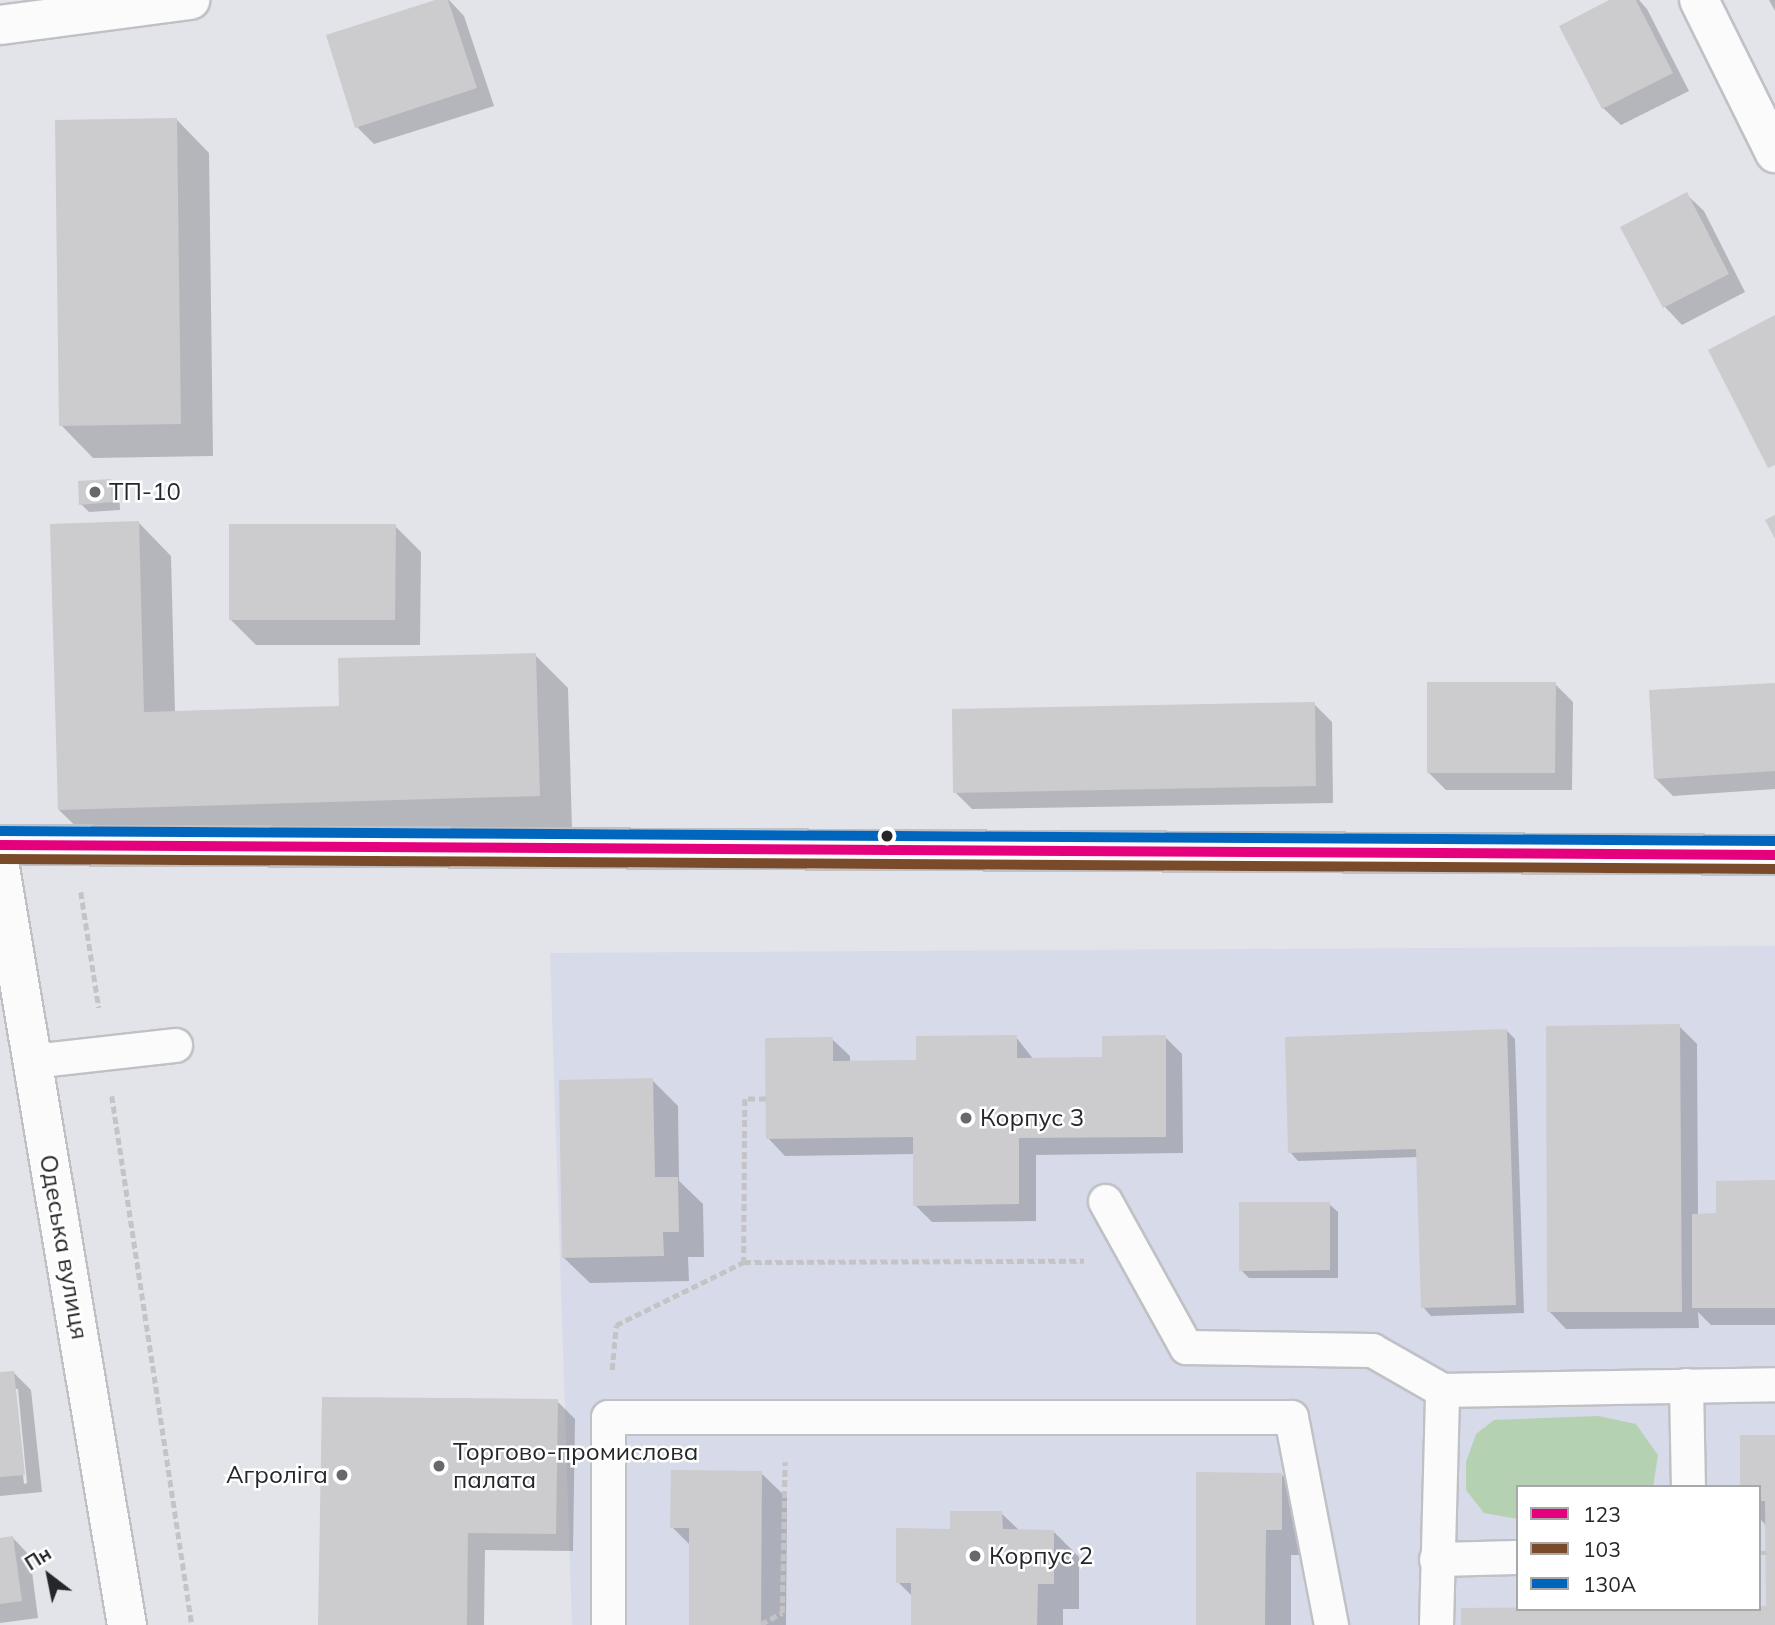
<!DOCTYPE html>
<meta charset="utf-8">
<style>
body{margin:0}
#map{position:relative;width:1775px;height:1625px;overflow:hidden;background:#e2e4ea;font-family:Mulish,sans-serif}
div>[style]{position:absolute}
[style*='--x']{left:calc(var(--x)*1px);top:calc(var(--y)*1px);width:calc(var(--w)*1px);rotate:calc(var(--a)*1deg)}
.built>*{inset:0;background:#d7dae8}
.green>*{inset:0;background:#b4d2b2}
.shadow>*{inset:0;background:#0003}
.building>*{inset:0;background:#cccbcd}
.path>*{height:4.5px;margin-top:-2.25px;transform-origin:0;background:repeating-linear-gradient(90deg,#c4c4c7 0 7px,transparent 0 10.5px)}
.roads{filter:drop-shadow(2px 0 #bfc1c5) drop-shadow(-2px 0 #bfc1c5) drop-shadow(0 2px #bfc1c5) drop-shadow(0 -2px #bfc1c5)}
.lane>*{height:33px;margin:-16.5px;padding:0 16.5px;transform-origin:16.5px;border-radius:16.5px;background:#fbfbfc}
.street>*{height:38px;margin:-19px;padding:0 19px;transform-origin:19px;border-radius:19px;background:#fbfbfc}
.secondary>*{height:38px;margin:-19px;padding:0 19px;transform-origin:19px;border-radius:19px;background:#fbfbfc}
.bus-1>*{height:10px;margin:-5px;padding:0 5px;transform-origin:5px;border-radius:5px;background:#e5007d}
.bus-2>*{height:10px;margin:-5px;padding:0 5px;transform-origin:5px;border-radius:5px;background:#7a4b2a}
.bus-3>*{height:10px;margin:-5px;padding:0 5px;transform-origin:5px;border-radius:5px;background:#0065bd}
.dots>*{width:19px;height:19px;translate:-50% -50%;box-sizing:border-box;border:4px solid #fff;border-radius:50%}
span{translate:-50% -50%;white-space:nowrap;text-align:center;line-height:1.15;-webkit-text-stroke:5px #fff;paint-order:stroke}
.poi-label{font-size:24px;color:#25262a}
.left{translate:0 -50%;text-align:left}
.right{translate:-100% -50%;text-align:right}
.street-label{font-size:24px;color:#25262a}
.legend{position:absolute;left:1516px;top:1485px;width:245px;height:126px;box-sizing:border-box;background:#fff;border:2px solid #a8a8aa;margin:0;padding:9px 12px;list-style:none;font-size:21px;color:#25262a}
.legend li{display:flex;align-items:center;gap:14px;height:35px}
.legend b{width:35px;border:2px solid #a8a8aa}
.north{position:absolute;left:14px;top:1541px;width:70px;height:70px;-webkit-text-stroke:5px #fff;paint-order:stroke;rotate:328deg;font-size:19px;font-weight:700;line-height:28px;text-align:center;color:#25262a}
.north::after{content:'';display:block;margin:auto;width:24px;height:32px;background:#25262a;clip-path:polygon(50% 0,100% 100%,50% 72%,0 100%)}
</style>
<div id="map">
<div class="built">
<div style="clip-path:polygon(evenodd,1775px 946px,1775px 1625px,572px 1625px,550px 953px,1775px 946px,1518px 1487px,1759px 1487px,1759px 1609px,1518px 1609px,1518px 1487px)"></div>
</div>
<div class="green">
<div style="clip-path:polygon(1598px 1416px,1636px 1424px,1658px 1455px,1653px 1487px,1518px 1487px,1518px 1519px,1484px 1513px,1466px 1490px,1466px 1462px,1476px 1434px,1494px 1420px)"></div>
</div>
<div class="shadow">
<div style="clip-path:polygon(441px 0,449px 0,464px 16px,494px 106px,374px 144px,357px 127px)"></div>
<div style="clip-path:polygon(1612px 0,1639px 0,1647px 9px,1689px 91px,1621px 125px,1603px 108px)"></div>
<div style="clip-path:polygon(1769px 0,1775px 0,1775px 11px)"></div>
<div style="clip-path:polygon(177px 120px,209px 153px,213px 456px,93px 458px,61px 425px)"></div>
<div style="clip-path:polygon(1686px 194px,1704px 211px,1745px 292px,1682px 325px,1665px 307px,1623px 227px)"></div>
<div style="clip-path:polygon(111px 481px,119px 489px,120px 510px,89px 512px,81px 504px)"></div>
<div style="clip-path:polygon(139px 523px,171px 556px,175px 713px,341px 708px,535px 655px,568px 688px,572px 829px,92px 842px,59px 810px)"></div>
<div style="clip-path:polygon(395px 526px,421px 552px,420px 645px,256px 645px,230px 619px)"></div>
<div style="clip-path:polygon(1555px 684px,1573px 702px,1572px 790px,1446px 790px,1428px 772px)"></div>
<div style="clip-path:polygon(1775px 684px,1775px 789px,1673px 796px,1655px 778px)"></div>
<div style="clip-path:polygon(1314px 704px,1332px 722px,1333px 803px,972px 809px,955px 792px)"></div>
<div style="clip-path:polygon(1679px 1026px,1697px 1044px,1698px 1216px,1717px 1215px,1775px 1182px,1775px 1325px,1711px 1325px,1698px 1312px,1699px 1328px,1566px 1329px,1549px 1311px)"></div>
<div style="clip-path:polygon(1507px 1031px,1515px 1039px,1524px 1313px,1431px 1316px,1423px 1307px,1418px 1157px,1298px 1161px,1290px 1152px)"></div>
<div style="clip-path:polygon(1016px 1037px,1034px 1060px,1103px 1059px,1165px 1037px,1182px 1054px,1183px 1153px,1036px 1155px,1036px 1221px,932px 1222px,915px 1205px,915px 1154px,785px 1156px,768px 1138px,832px 1039px,850px 1056px,850px 1062px,918px 1062px)"></div>
<div style="clip-path:polygon(652px 1080px,678px 1106px,679px 1181px,703px 1204px,704px 1257px,688px 1257px,689px 1281px,590px 1283px,564px 1258px)"></div>
<div style="clip-path:polygon(1329px 1204px,1338px 1212px,1338px 1278px,1249px 1278px,1241px 1270px)"></div>
<div style="clip-path:polygon(evenodd,13px 1372px,31px 1390px,42px 1492px,0 1496px,0 1374px,13px 1372px,14px 1389px,18px 1389px,27px 1483px,24px 1484px,14px 1389px)"></div>
<div style="clip-path:polygon(557px 1401px,575px 1419px,573px 1551px,485px 1550px,484px 1625px,320px 1625px)"></div>
<div style="clip-path:polygon(1775px 1436px,1775px 1625px,1463px 1625px,1768px 1608px,1767px 1526px,1759px 1518px,1759px 1487px)"></div>
<div style="clip-path:polygon(761px 1473px,787px 1498px,786px 1625px,691px 1625px,691px 1546px,672px 1527px)"></div>
<div style="clip-path:polygon(1282px 1475px,1308px 1500px,1307px 1555px,1291px 1555px,1291px 1625px,1198px 1625px)"></div>
<div style="clip-path:polygon(1001px 1513px,1020px 1531px,1053px 1531px,1079px 1557px,1079px 1609px,1063px 1609px,1063px 1625px,912px 1625px,913px 1597px,898px 1582px,951px 1530px)"></div>
<div style="clip-path:polygon(13px 1538px,30px 1556px,38px 1618px,0 1623px,0 1540px)"></div>
</div>
<div class="building">
<div style="clip-path:polygon(435px 0,448px 0,477px 88px,355px 128px,326px 35px)"></div>
<div style="clip-path:polygon(1609px 0,1636px 0,1673px 73px,1602px 109px,1559px 26px)"></div>
<div style="clip-path:polygon(177px 118px,181px 424px,59px 426px,55px 120px)"></div>
<div style="clip-path:polygon(1687px 192px,1729px 274px,1663px 308px,1620px 227px)"></div>
<div style="clip-path:polygon(1775px 315px,1775px 465px,1768px 468px,1708px 350px)"></div>
<div style="clip-path:polygon(111px 479px,112px 502px,79px 505px,78px 481px)"></div>
<div style="clip-path:polygon(1775px 515px,1775px 539px,1765px 520px)"></div>
<div style="clip-path:polygon(139px 521px,144px 712px,339px 706px,338px 658px,536px 653px,540px 796px,58px 810px,50px 524px)"></div>
<div style="clip-path:polygon(229px 524px,396px 524px,395px 620px,229px 620px)"></div>
<div style="clip-path:polygon(1427px 682px,1556px 682px,1555px 773px,1427px 773px)"></div>
<div style="clip-path:polygon(1775px 683px,1775px 771px,1654px 779px,1649px 690px)"></div>
<div style="clip-path:polygon(1315px 702px,1316px 786px,953px 793px,952px 709px)"></div>
<div style="clip-path:polygon(1680px 1024px,1682px 1312px,1547px 1312px,1546px 1026px)"></div>
<div style="clip-path:polygon(1507px 1029px,1516px 1305px,1421px 1308px,1416px 1149px,1288px 1153px,1285px 1037px)"></div>
<div style="clip-path:polygon(1017px 1035px,1017px 1058px,1102px 1057px,1102px 1036px,1166px 1035px,1166px 1137px,1019px 1138px,1019px 1204px,913px 1206px,913px 1137px,766px 1139px,765px 1038px,833px 1037px,833px 1061px,916px 1060px,916px 1036px)"></div>
<div style="clip-path:polygon(653px 1078px,655px 1177px,678px 1177px,679px 1232px,663px 1232px,664px 1256px,562px 1258px,559px 1080px)"></div>
<div style="clip-path:polygon(1775px 1180px,1775px 1308px,1692px 1308px,1692px 1214px,1716px 1213px,1716px 1181px)"></div>
<div style="clip-path:polygon(1239px 1202px,1330px 1202px,1330px 1270px,1239px 1271px)"></div>
<div style="clip-path:polygon(14px 1371px,25px 1475px,0 1477px,0 1372px)"></div>
<div style="clip-path:polygon(322px 1397px,558px 1399px,556px 1534px,468px 1533px,467px 1625px,318px 1625px)"></div>
<div style="clip-path:polygon(1740px 1435px,1775px 1435px,1775px 1625px,1461px 1625px,1461px 1608px,1766px 1606px,1765px 1501px,1759px 1501px,1759px 1487px,1740px 1487px)"></div>
<div style="clip-path:polygon(671px 1470px,762px 1471px,761px 1625px,689px 1625px,689px 1528px,670px 1528px)"></div>
<div style="clip-path:polygon(1196px 1472px,1282px 1473px,1282px 1530px,1266px 1530px,1265px 1625px,1196px 1625px)"></div>
<div style="clip-path:polygon(950px 1511px,1002px 1511px,1003px 1529px,1054px 1530px,1054px 1584px,1038px 1584px,1037px 1625px,911px 1625px,911px 1583px,896px 1583px,896px 1528px,950px 1529px)"></div>
<div style="clip-path:polygon(13px 1536px,22px 1601px,0 1604px,0 1538px)"></div>
</div>
<div class="path">
<div style="--x:81;--y:892;--w:117;--a:81.2"></div>
<div style="--x:112;--y:1096;--w:535;--a:81.4"></div>
<div style="--x:766;--y:1099;--w:21;--a:180"></div>
<div style="--x:745;--y:1099;--w:163;--a:90.4"></div>
<div style="--x:744;--y:1262;--w:340;--a:-0.2"></div>
<div style="--x:612;--y:1370;--w:45;--a:-84.9"></div>
<div style="--x:616;--y:1325;--w:143;--a:-26.2"></div>
<div style="--x:1759;--y:1553;--w:7;--a:0"></div>
<div style="--x:761;--y:1624;--w:24;--a:-28"></div>
<div style="--x:782;--y:1613;--w:151;--a:-88.9"></div>
</div>
<div class="roads">
<div class="lane">
<div style="--x:32;--y:1061;--w:144;--a:-6.4"></div>
<div style="--x:1105;--y:1201;--w:167;--a:61"></div>
<div style="--x:1186;--y:1347;--w:186;--a:0.9"></div>
<div style="--x:1372;--y:1350;--w:81;--a:29.7"></div>
<div style="--x:1442;--y:1390;--w:333;--a:-1"></div>
<div style="--x:1686;--y:1385;--w:102;--a:88.9"></div>
<div style="--x:1436;--y:1559;--w:82;--a:-1.4"></div>
<div style="--x:608;--y:1625;--w:208;--a:-90"></div>
<div style="--x:608;--y:1417;--w:683;--a:0"></div>
<div style="--x:1291;--y:1417;--w:212;--a:79.1"></div>
<div style="--x:1436;--y:1625;--w:235;--a:-88.5"></div>
</div>
<div class="street">
<div style="--x:1699;--y:0;--w:171;--a:63.6"></div>
<div style="--x:0;--y:25;--w:192;--a:-7.5"></div>
<div style="--x:0;--y:868;--w:768;--a:80.48"></div>
</div>
<div class="secondary">
<div style="--x:0;--y:845;--w:1775;--a:0.32"></div>
</div>
</div>
<div class="bus-1">
<div style="--x:0;--y:845;--w:1775;--a:0.32"></div>
</div>
<div class="bus-2">
<div style="--x:0;--y:859;--w:1775;--a:0.32"></div>
</div>
<div class="bus-3">
<div style="--x:0;--y:831;--w:1775;--a:0.32"></div>
</div>
<div class="dots">
<div style="left:95px;top:492px;background:#67686d"></div>
<div style="left:887px;top:836px;background:#25262a"></div>
<div style="left:966px;top:1118px;background:#67686d"></div>
<div style="left:439px;top:1466px;background:#67686d"></div>
<div style="left:342px;top:1475px;background:#67686d"></div>
<div style="left:975px;top:1556px;background:#67686d"></div>
</div>
<div class="poi-label">
<span class="left" style="left:109px;top:492px">ТП-10</span>
<span class="left" style="left:980px;top:1118px">Корпус 3</span>
<span class="left" style="left:453px;top:1466px">Торгово-промислова<br>палата</span>
<span class="right" style="left:328px;top:1475px">Агроліга</span>
<span class="left" style="left:989px;top:1556px">Корпус 2</span>
</div>
<div class="street-label">
<span style="left:64px;top:1247px;rotate:80deg">Одеська вулиця</span>
</div>
<ul class="legend">
<li><b style="height:9px;background:#e5007d"></b>123</li>
<li><b style="height:9px;background:#7a4b2a"></b>103</li>
<li><b style="height:9px;background:#0065bd"></b>130А</li>
</ul>
<div class="north">Пн</div>
</div>
